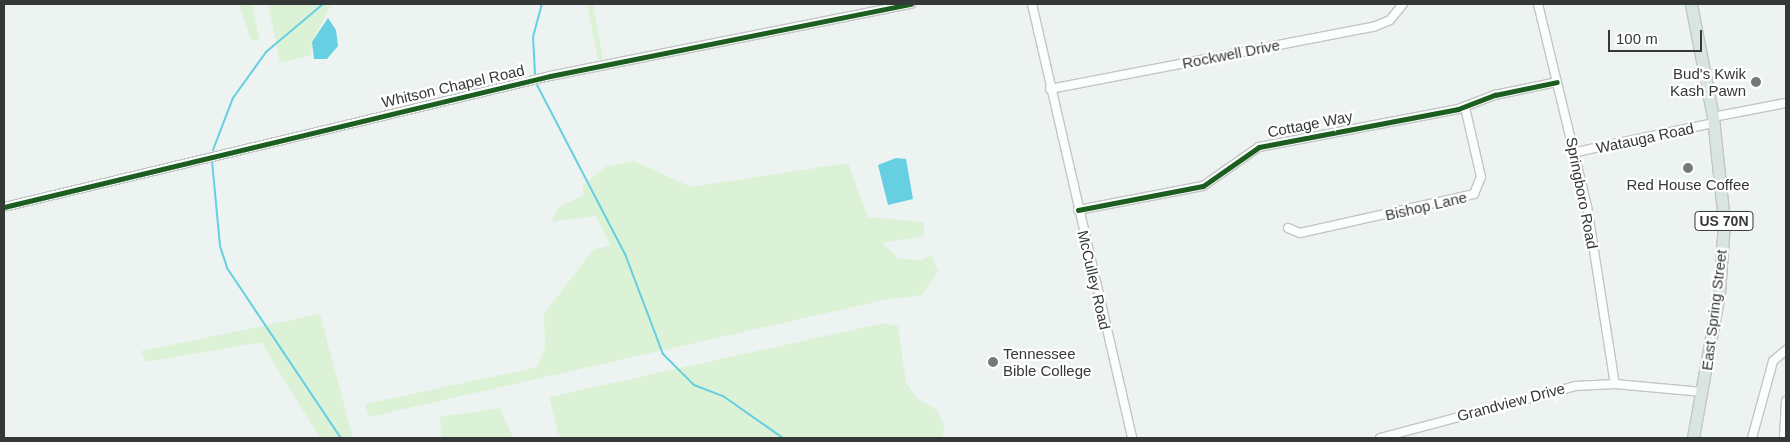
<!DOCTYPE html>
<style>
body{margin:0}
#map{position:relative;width:1790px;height:442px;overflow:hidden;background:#edf3f1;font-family:Helvetica,sans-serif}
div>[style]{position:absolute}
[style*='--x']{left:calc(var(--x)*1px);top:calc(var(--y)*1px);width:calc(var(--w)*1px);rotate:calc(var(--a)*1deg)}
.green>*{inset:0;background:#dcf2d6}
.water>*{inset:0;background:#66cfe1}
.stream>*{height:2px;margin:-1px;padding:0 1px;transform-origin:1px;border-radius:1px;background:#66cfe1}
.roads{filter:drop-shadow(1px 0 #c2c6c5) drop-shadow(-1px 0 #c2c6c5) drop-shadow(0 1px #c2c6c5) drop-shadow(0 -1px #c2c6c5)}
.minor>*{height:8px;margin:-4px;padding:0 4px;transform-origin:4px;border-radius:4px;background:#fcfdfd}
.primary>*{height:11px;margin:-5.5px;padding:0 5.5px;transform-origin:5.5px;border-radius:5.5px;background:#d9e5df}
.cycleway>*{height:5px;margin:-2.5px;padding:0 2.5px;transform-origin:2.5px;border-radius:2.5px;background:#1b5e20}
.dots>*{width:14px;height:14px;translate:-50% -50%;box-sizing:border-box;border:2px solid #fff;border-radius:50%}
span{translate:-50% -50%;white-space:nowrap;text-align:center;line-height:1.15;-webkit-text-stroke:4.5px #fff;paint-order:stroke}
.shield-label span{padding:1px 4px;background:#fff;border:1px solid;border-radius:4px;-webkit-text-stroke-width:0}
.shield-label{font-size:14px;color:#343836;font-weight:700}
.street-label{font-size:15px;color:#343836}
.poi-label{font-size:15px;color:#343836}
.right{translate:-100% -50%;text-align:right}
.left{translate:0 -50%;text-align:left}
.frame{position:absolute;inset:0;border:5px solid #343836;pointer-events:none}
.scale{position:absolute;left:1608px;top:30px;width:94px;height:22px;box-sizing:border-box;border:2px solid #343836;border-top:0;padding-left:6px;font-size:15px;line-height:18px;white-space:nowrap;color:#343836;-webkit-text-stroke:4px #fff;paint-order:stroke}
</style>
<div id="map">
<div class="green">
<div style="clip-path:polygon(239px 4px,252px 4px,260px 41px,251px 40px)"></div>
<div style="clip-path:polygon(268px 4px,332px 4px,312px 42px,311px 55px,280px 63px)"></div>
<div style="clip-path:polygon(587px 4px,593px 4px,603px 59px,598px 60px)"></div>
<div style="clip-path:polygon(634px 161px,691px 187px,848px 163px,868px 217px,924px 222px,924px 236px,882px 243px,898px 258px,920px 261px,931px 255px,938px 271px,922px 295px,884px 300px,369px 417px,365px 404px,538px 367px,545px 346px,544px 314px,593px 250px,610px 245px,596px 216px,551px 222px,559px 207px,584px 195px,582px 186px,607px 166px)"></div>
<div style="clip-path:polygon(320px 314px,353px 438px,320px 438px,261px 342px,147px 362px,141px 351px)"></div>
<div style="clip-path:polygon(884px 323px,898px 326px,906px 383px,917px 398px,937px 410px,945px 428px,942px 438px,561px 438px,558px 432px,549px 397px)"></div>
<div style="clip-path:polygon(500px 408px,513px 438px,441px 438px,440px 417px)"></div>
</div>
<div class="water">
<div style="clip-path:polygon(328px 18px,336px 30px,338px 46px,327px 59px,314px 59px,312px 42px)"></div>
<div style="clip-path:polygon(896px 158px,906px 159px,913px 199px,888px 205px,878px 165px)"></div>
</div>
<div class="stream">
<div style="--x:535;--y:74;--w:37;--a:-93"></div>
<div style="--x:533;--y:37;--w:34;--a:-75"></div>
<div style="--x:537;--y:85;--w:191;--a:62.5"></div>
<div style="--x:625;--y:254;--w:107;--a:69.2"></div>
<div style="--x:663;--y:354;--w:44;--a:45"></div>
<div style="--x:694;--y:385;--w:31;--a:21"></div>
<div style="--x:723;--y:396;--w:73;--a:35"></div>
<div style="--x:213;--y:150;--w:56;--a:-69"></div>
<div style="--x:233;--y:98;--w:57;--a:-54.3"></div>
<div style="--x:266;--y:52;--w:75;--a:-40.1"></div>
<div style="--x:212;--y:161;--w:85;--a:84.6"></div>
<div style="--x:220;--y:246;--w:23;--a:72"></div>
<div style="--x:227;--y:268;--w:205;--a:56.2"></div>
</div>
<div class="roads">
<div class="minor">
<div style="--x:1032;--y:4;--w:445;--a:77"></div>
<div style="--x:1538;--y:4;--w:208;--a:76.4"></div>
<div style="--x:1587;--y:206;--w:180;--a:81.1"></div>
<div style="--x:1050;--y:89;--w:329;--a:-10.9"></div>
<div style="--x:1373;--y:27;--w:18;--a:-22"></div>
<div style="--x:1390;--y:20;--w:21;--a:-51"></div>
<div style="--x:1713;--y:117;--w:74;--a:-10.9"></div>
<div style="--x:1576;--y:152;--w:141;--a:-11.9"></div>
<div style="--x:4;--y:207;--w:561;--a:-13.49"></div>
<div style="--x:550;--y:76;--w:368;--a:-11.3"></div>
<div style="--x:1078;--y:210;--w:127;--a:-10.9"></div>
<div style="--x:1203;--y:186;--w:68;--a:-34.9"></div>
<div style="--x:1259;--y:147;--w:203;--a:-10.8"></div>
<div style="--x:1458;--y:109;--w:40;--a:-21"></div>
<div style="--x:1495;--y:95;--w:63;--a:-11.8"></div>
<div style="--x:1288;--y:228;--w:13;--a:23"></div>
<div style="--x:1300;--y:233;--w:178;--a:-12.6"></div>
<div style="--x:1474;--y:194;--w:18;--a:-68"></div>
<div style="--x:1481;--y:177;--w:72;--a:-102.9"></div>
<div style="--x:1380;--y:438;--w:202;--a:-14.9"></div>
<div style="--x:1575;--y:386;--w:40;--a:-2.9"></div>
<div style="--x:1615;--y:384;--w:88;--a:5.2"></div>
<div style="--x:1752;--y:438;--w:80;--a:-74.7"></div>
<div style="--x:1773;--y:361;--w:17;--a:-40"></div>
<div style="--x:1784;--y:438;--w:37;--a:-87"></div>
</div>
<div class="primary">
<div style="--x:1691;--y:4;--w:115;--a:79"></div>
<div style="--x:1713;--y:117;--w:106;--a:84"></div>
<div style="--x:1724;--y:222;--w:71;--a:94"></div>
<div style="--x:1719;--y:293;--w:147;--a:100.2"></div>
</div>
</div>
<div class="cycleway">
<div style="--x:4;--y:207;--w:561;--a:-13.49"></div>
<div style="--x:550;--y:76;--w:368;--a:-11.3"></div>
<div style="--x:1078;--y:210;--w:127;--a:-10.9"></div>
<div style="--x:1203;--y:186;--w:68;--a:-34.9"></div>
<div style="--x:1259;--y:147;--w:203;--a:-10.8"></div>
<div style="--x:1458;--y:109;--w:40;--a:-21"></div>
<div style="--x:1495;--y:95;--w:63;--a:-11.8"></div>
</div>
<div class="dots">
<div style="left:1756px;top:82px;background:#757977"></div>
<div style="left:1688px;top:168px;background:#757977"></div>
<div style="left:993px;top:362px;background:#757977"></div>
</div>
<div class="shield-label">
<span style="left:1724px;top:221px">US 70N</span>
</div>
<div class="street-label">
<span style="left:1231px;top:54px;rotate:-11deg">Rockwell Drive</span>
<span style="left:453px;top:86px;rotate:-13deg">Whitson Chapel Road</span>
<span style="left:1310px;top:124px;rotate:-11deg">Cottage Way</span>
<span style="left:1645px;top:138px;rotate:-12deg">Watauga Road</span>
<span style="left:1582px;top:193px;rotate:79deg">Springboro Road</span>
<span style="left:1426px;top:206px;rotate:-13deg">Bishop Lane</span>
<span style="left:1094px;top:280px;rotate:77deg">McCulley Road</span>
<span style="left:1714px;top:310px;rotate:-83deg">East Spring Street</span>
<span style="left:1511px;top:402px;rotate:-15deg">Grandview Drive</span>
</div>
<div class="poi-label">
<span class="right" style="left:1746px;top:82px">Bud's Kwik<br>Kash Pawn</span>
<span style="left:1688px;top:185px">Red House Coffee</span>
<span class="left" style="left:1003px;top:362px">Tennessee<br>Bible College</span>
</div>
<div class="frame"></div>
<div class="scale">100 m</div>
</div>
